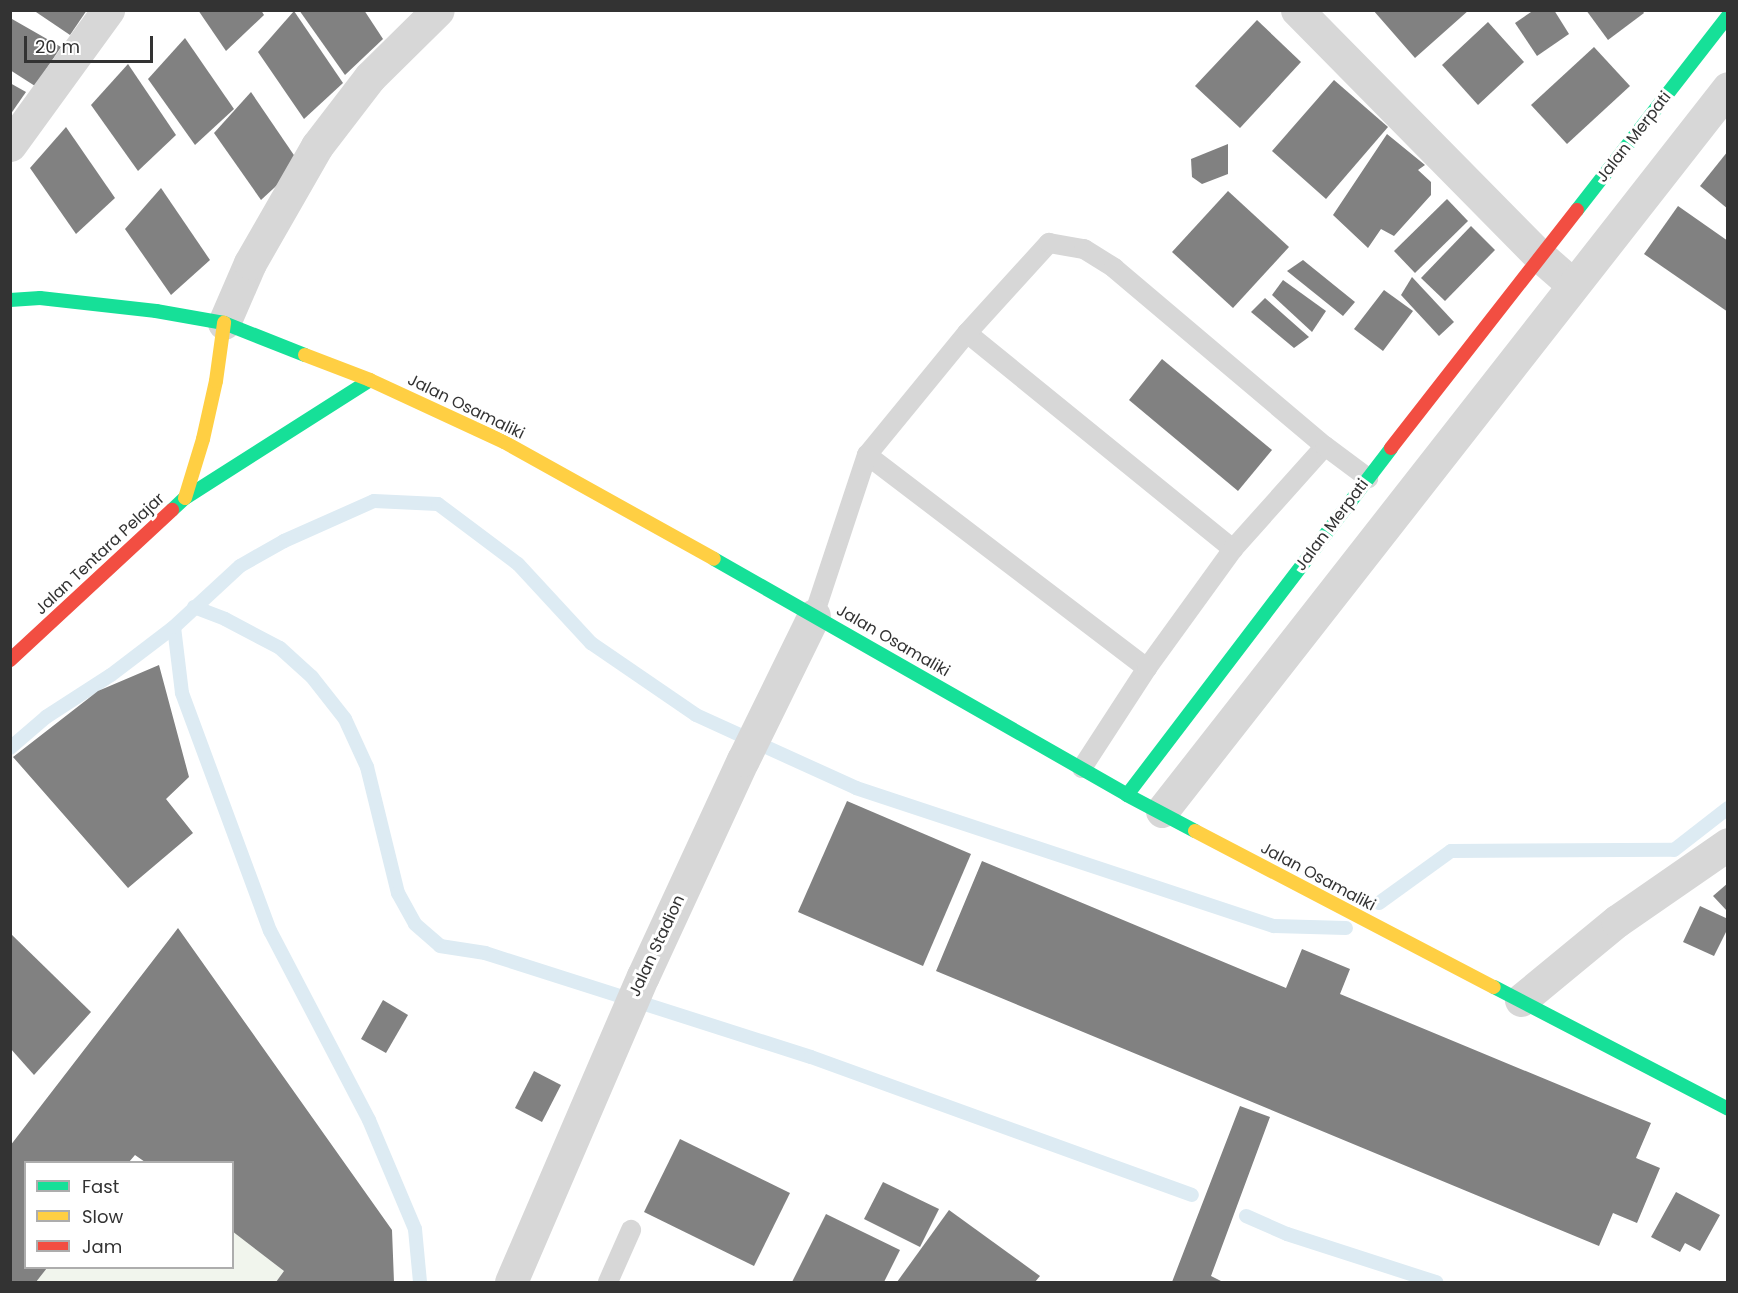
<!DOCTYPE html>
<style>
body{margin:0}
#map{position:relative;width:1738px;height:1293px;overflow:hidden;background:#fff;font-family:Poppins,sans-serif}
div>[style]{position:absolute}
[style*='--x']{left:calc(var(--x)*1px);top:calc(var(--y)*1px);width:calc(var(--w)*1px);rotate:calc(var(--a)*1deg)}
.green>*{inset:0;background:#f1f5ed}
.stream>*{height:14px;margin:-7px;padding:0 7px;transform-origin:7px;border-radius:7px;background:#ddebf3}
.building>*{inset:0;background:#818181}
.lane>*{height:20px;margin:-10px;padding:0 10px;transform-origin:10px;border-radius:10px;background:#d7d7d7}
.street>*{height:33px;margin:-16.5px;padding:0 16.5px;transform-origin:16.5px;border-radius:16.5px;background:#d7d7d7}
.fast>*{height:14px;margin:-7px;padding:0 7px;transform-origin:7px;border-radius:7px;background:#16e098}
.slow>*{height:14px;margin:-7px;padding:0 7px;transform-origin:7px;border-radius:7px;background:#ffcf43}
.jam>*{height:14px;margin:-7px;padding:0 7px;transform-origin:7px;border-radius:7px;background:#f24e42}
span{translate:-50% -50%;white-space:nowrap;text-align:center;line-height:1.15;-webkit-text-stroke:6px #fff;paint-order:stroke}
.street-label{font-size:16px;color:#333}
.frame{position:absolute;inset:0;border:12px solid #333;pointer-events:none}
.legend{position:absolute;left:24px;top:1161px;width:210px;height:108px;box-sizing:border-box;background:#fff;border:2px solid #adadad;margin:0;padding:8px 10px;list-style:none;font-size:18px;color:#333}
.legend li{display:flex;align-items:center;gap:12px;height:30px}
.legend b{width:30px;border:2px solid #adadad}
.scale{position:absolute;left:24px;top:36px;width:129px;height:27px;box-sizing:border-box;border:3px solid #333;border-top:0;padding-left:8px;font-size:18px;line-height:21px;white-space:nowrap;color:#333;-webkit-text-stroke:4px #fff;paint-order:stroke}
</style>
<div id="map">
<div class="green">
<div style="clip-path:polygon(233px 1231px,284px 1271px,276px 1282px,36px 1282px,47px 1268px,232px 1268px)"></div>
</div>
<div class="stream">
<div style="--x:194;--y:607;--w:33;--a:21"></div>
<div style="--x:225;--y:619;--w:62;--a:27.8"></div>
<div style="--x:280;--y:648;--w:43;--a:42.2"></div>
<div style="--x:312;--y:677;--w:53;--a:51.8"></div>
<div style="--x:345;--y:719;--w:53;--a:65.4"></div>
<div style="--x:367;--y:767;--w:130;--a:76.2"></div>
<div style="--x:398;--y:893;--w:35;--a:61"></div>
<div style="--x:415;--y:924;--w:33;--a:41"></div>
<div style="--x:440;--y:946;--w:46;--a:8.8"></div>
<div style="--x:485;--y:953;--w:342;--a:17.7"></div>
<div style="--x:811;--y:1057;--w:405;--a:19.9"></div>
<div style="--x:10;--y:748;--w:48;--a:-40.7"></div>
<div style="--x:46;--y:717;--w:77;--a:-32.9"></div>
<div style="--x:111;--y:675;--w:79;--a:-37.3"></div>
<div style="--x:1379;--y:903;--w:89;--a:-35.8"></div>
<div style="--x:1451;--y:851;--w:223;--a:-0.3"></div>
<div style="--x:1674;--y:850;--w:68;--a:-37.9"></div>
<div style="--x:1246;--y:1216;--w:45;--a:23.7"></div>
<div style="--x:1287;--y:1234;--w:157;--a:17.9"></div>
<div style="--x:420;--y:1282;--w:53;--a:-95.4"></div>
<div style="--x:415;--y:1229;--w:118;--a:-112.9"></div>
<div style="--x:369;--y:1120;--w:213;--a:-117.6"></div>
<div style="--x:270;--y:931;--w:254;--a:-110.3"></div>
<div style="--x:182;--y:693;--w:66;--a:-96.9"></div>
<div style="--x:174;--y:627;--w:90;--a:-42.7"></div>
<div style="--x:240;--y:566;--w:51;--a:-29.6"></div>
<div style="--x:284;--y:541;--w:98;--a:-24"></div>
<div style="--x:374;--y:501;--w:64;--a:2.7"></div>
<div style="--x:438;--y:504;--w:100;--a:36.9"></div>
<div style="--x:518;--y:564;--w:108;--a:47.3"></div>
<div style="--x:591;--y:643;--w:127;--a:34.4"></div>
<div style="--x:696;--y:715;--w:176;--a:24.5"></div>
<div style="--x:856;--y:788;--w:440;--a:18.3"></div>
<div style="--x:1274;--y:926;--w:72;--a:1.6"></div>
</div>
<div class="building">
<div style="clip-path:polygon(33px 10px,87px 10px,70px 35px)"></div>
<div style="clip-path:polygon(198px 10px,261px 10px,264px 15px,226px 51px)"></div>
<div style="clip-path:polygon(299px 10px,364px 10px,383px 39px,345px 75px)"></div>
<div style="clip-path:polygon(1373px 10px,1469px 10px,1415px 58px)"></div>
<div style="clip-path:polygon(1534px 10px,1554px 10px,1569px 34px,1537px 56px,1515px 23px)"></div>
<div style="clip-path:polygon(1586px 10px,1642px 10px,1644px 13px,1608px 40px)"></div>
<div style="clip-path:polygon(294px 11px,343px 83px,304px 119px,258px 52px)"></div>
<div style="clip-path:polygon(12px 19px,61px 47px,35px 86px,10px 70px)"></div>
<div style="clip-path:polygon(1257px 20px,1301px 62px,1240px 128px,1195px 86px)"></div>
<div style="clip-path:polygon(1488px 22px,1524px 62px,1478px 105px,1442px 65px)"></div>
<div style="clip-path:polygon(185px 38px,234px 109px,195px 145px,148px 79px)"></div>
<div style="clip-path:polygon(1594px 47px,1630px 86px,1567px 144px,1531px 105px)"></div>
<div style="clip-path:polygon(128px 64px,176px 135px,138px 171px,91px 105px)"></div>
<div style="clip-path:polygon(1334px 80px,1388px 127px,1326px 199px,1272px 151px)"></div>
<div style="clip-path:polygon(10px 83px,26px 92px,10px 115px)"></div>
<div style="clip-path:polygon(251px 92px,300px 164px,261px 200px,214px 133px)"></div>
<div style="clip-path:polygon(66px 127px,115px 198px,76px 234px,30px 168px)"></div>
<div style="clip-path:polygon(1387px 134px,1425px 165px,1418px 170px,1431px 182px,1431px 195px,1394px 236px,1381px 229px,1368px 248px,1333px 215px)"></div>
<div style="clip-path:polygon(1228px 144px,1228px 174px,1202px 184px,1192px 177px,1191px 159px)"></div>
<div style="clip-path:polygon(1728px 151px,1728px 209px,1700px 186px)"></div>
<div style="clip-path:polygon(161px 188px,210px 260px,171px 295px,125px 229px)"></div>
<div style="clip-path:polygon(1228px 191px,1289px 247px,1233px 308px,1172px 252px)"></div>
<div style="clip-path:polygon(1447px 199px,1468px 221px,1415px 273px,1394px 251px)"></div>
<div style="clip-path:polygon(1678px 206px,1728px 241px,1728px 312px,1644px 254px)"></div>
<div style="clip-path:polygon(1471px 226px,1495px 250px,1445px 301px,1421px 278px)"></div>
<div style="clip-path:polygon(1303px 260px,1355px 302px,1343px 316px,1287px 271px)"></div>
<div style="clip-path:polygon(1412px 277px,1454px 322px,1439px 336px,1401px 295px)"></div>
<div style="clip-path:polygon(1283px 280px,1326px 311px,1312px 332px,1272px 295px)"></div>
<div style="clip-path:polygon(1384px 290px,1413px 311px,1383px 351px,1354px 329px)"></div>
<div style="clip-path:polygon(1265px 298px,1309px 337px,1294px 348px,1251px 312px)"></div>
<div style="clip-path:polygon(1162px 359px,1272px 450px,1238px 491px,1129px 400px)"></div>
<div style="clip-path:polygon(159px 665px,189px 777px,166px 799px,193px 833px,128px 888px,13px 757px,98px 691px)"></div>
<div style="clip-path:polygon(847px 801px,971px 854px,923px 966px,798px 912px)"></div>
<div style="clip-path:polygon(982px 861px,1286px 988px,1302px 949px,1350px 969px,1340px 994px,1651px 1123px,1636px 1158px,1660px 1168px,1637px 1223px,1613px 1213px,1599px 1246px,936px 971px)"></div>
<div style="clip-path:polygon(1728px 883px,1728px 912px,1713px 896px)"></div>
<div style="clip-path:polygon(1700px 906px,1728px 919px,1728px 928px,1714px 956px,1683px 942px)"></div>
<div style="clip-path:polygon(178px 928px,392px 1230px,394px 1282px,276px 1282px,284px 1271px,232px 1231px,232px 1162px,145px 1162px,135px 1155px,129px 1162px,26px 1162px,26px 1268px,47px 1268px,36px 1282px,10px 1282px,10px 1146px)"></div>
<div style="clip-path:polygon(10px 933px,91px 1012px,34px 1075px,10px 1048px)"></div>
<div style="clip-path:polygon(383px 1000px,408px 1015px,386px 1053px,361px 1039px)"></div>
<div style="clip-path:polygon(534px 1071px,561px 1085px,542px 1122px,515px 1108px)"></div>
<div style="clip-path:polygon(1240px 1106px,1270px 1117px,1211px 1276px,1223px 1282px,1172px 1282px)"></div>
<div style="clip-path:polygon(680px 1139px,790px 1193px,754px 1266px,644px 1212px)"></div>
<div style="clip-path:polygon(883px 1182px,939px 1209px,920px 1247px,864px 1219px)"></div>
<div style="clip-path:polygon(1676px 1192px,1720px 1215px,1700px 1251px,1685px 1243px,1680px 1252px,1651px 1237px)"></div>
<div style="clip-path:polygon(949px 1210px,1040px 1276px,1035px 1282px,897px 1282px)"></div>
<div style="clip-path:polygon(826px 1214px,900px 1250px,884px 1282px,792px 1282px)"></div>
</div>
<div class="lane">
<div style="--x:967;--y:333;--w:343;--a:39.1"></div>
<div style="--x:1233;--y:549;--w:138;--a:-48.2"></div>
<div style="--x:867;--y:455;--w:352;--a:37.3"></div>
<div style="--x:814;--y:615;--w:169;--a:-71.7"></div>
<div style="--x:867;--y:455;--w:158;--a:-50.7"></div>
<div style="--x:967;--y:333;--w:122;--a:-47.7"></div>
<div style="--x:1049;--y:243;--w:36;--a:10"></div>
<div style="--x:1084;--y:249;--w:36;--a:32"></div>
<div style="--x:1114;--y:268;--w:276;--a:40.2"></div>
<div style="--x:1325;--y:446;--w:54;--a:36.7"></div>
<div style="--x:1082;--y:768;--w:119;--a:-57"></div>
<div style="--x:1147;--y:668;--w:147;--a:-54.1"></div>
<div style="--x:608;--y:1282;--w:57;--a:-66.1"></div>
</div>
<div class="street">
<div style="--x:1297;--y:10;--w:347;--a:45.4"></div>
<div style="--x:1541;--y:257;--w:41;--a:41.1"></div>
<div style="--x:10;--y:145;--w:167;--a:-54"></div>
<div style="--x:224;--y:323;--w:65;--a:-66.6"></div>
<div style="--x:250;--y:263;--w:135;--a:-60.2"></div>
<div style="--x:317;--y:146;--w:87;--a:-52.5"></div>
<div style="--x:370;--y:77;--w:95;--a:-44.6"></div>
<div style="--x:1162;--y:811;--w:918;--a:-51.94"></div>
<div style="--x:1521;--y:1000;--w:124;--a:-39.5"></div>
<div style="--x:1617;--y:921;--w:135;--a:-34.7"></div>
<div style="--x:511;--y:1282;--w:333;--a:-66.7"></div>
<div style="--x:643;--y:976;--w:238;--a:-65.2"></div>
<div style="--x:743;--y:760;--w:161;--a:-63.9"></div>
</div>
<div class="fast">
<div style="--x:1577;--y:210;--w:246;--a:-52.1"></div>
<div style="--x:10;--y:300;--w:30;--a:-4"></div>
<div style="--x:40;--y:298;--w:117;--a:6.4"></div>
<div style="--x:156;--y:311;--w:69;--a:10"></div>
<div style="--x:224;--y:323;--w:87;--a:21.6"></div>
<div style="--x:172;--y:510;--w:18;--a:-43"></div>
<div style="--x:185;--y:498;--w:219;--a:-32.5"></div>
<div style="--x:714;--y:559;--w:476;--a:29.7"></div>
<div style="--x:1127;--y:795;--w:77;--a:27.9"></div>
<div style="--x:1127;--y:795;--w:436;--a:-52.7"></div>
<div style="--x:1494;--y:987;--w:264;--a:27.5"></div>
</div>
<div class="slow">
<div style="--x:305;--y:355;--w:70;--a:21"></div>
<div style="--x:370;--y:380;--w:148;--a:24.8"></div>
<div style="--x:504;--y:442;--w:240;--a:29.1"></div>
<div style="--x:185;--y:498;--w:62;--a:-73"></div>
<div style="--x:203;--y:439;--w:59;--a:-77.4"></div>
<div style="--x:216;--y:381;--w:59;--a:-82.1"></div>
<div style="--x:1195;--y:831;--w:337;--a:27.6"></div>
</div>
<div class="jam">
<div style="--x:1391;--y:448;--w:302;--a:-52"></div>
<div style="--x:10;--y:660;--w:221;--a:-42.8"></div>
</div>
<div class="street-label">
<span style="left:1634px;top:137px;rotate:-52deg">Jalan Merpati</span>
<span style="left:466px;top:407px;rotate:26deg">Jalan Osamaliki</span>
<span style="left:1332px;top:525px;rotate:-53deg">Jalan Merpati</span>
<span style="left:100px;top:554px;rotate:-43deg">Jalan Tentara Pelajar</span>
<span style="left:893px;top:641px;rotate:30deg">Jalan Osamaliki</span>
<span style="left:1318px;top:877px;rotate:28deg">Jalan Osamaliki</span>
<span style="left:657px;top:946px;rotate:-65deg">Jalan Stadion</span>
</div>
<div class="frame"></div>
<ul class="legend">
<li><b style="height:8px;background:#16e098"></b>Fast</li>
<li><b style="height:8px;background:#ffcf43"></b>Slow</li>
<li><b style="height:8px;background:#f24e42"></b>Jam</li>
</ul>
<div class="scale">20 m</div>
</div>
